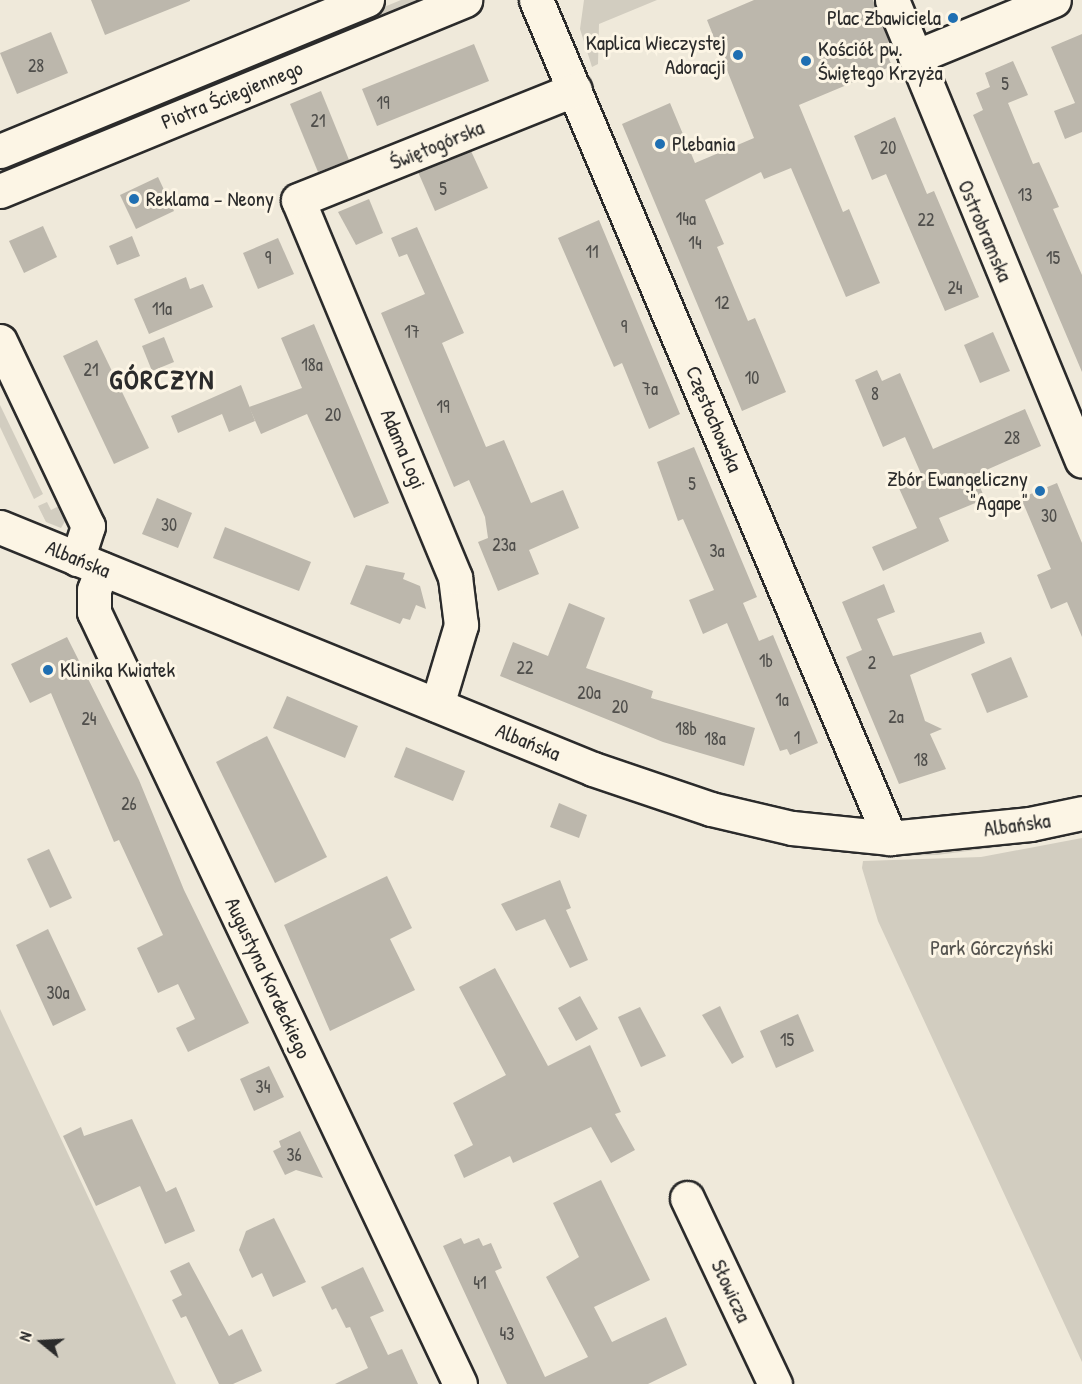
<!DOCTYPE html>
<meta charset="utf-8">
<style>
body{margin:0}
#map{position:relative;width:1082px;height:1384px;overflow:hidden;background:#efe9da;font-family:"Patrick Hand",sans-serif}
div>[style]{position:absolute}
[style*='--x']{left:calc(var(--x)*1px);top:calc(var(--y)*1px);width:calc(var(--w)*1px);rotate:calc(var(--a)*1deg)}
.green>*{inset:0;background:#d2cdc0}
.building>*{inset:0;background:#bcb7ac}
.roads{filter:drop-shadow(2px 0 #2b2b2b) drop-shadow(-2px 0 #2b2b2b) drop-shadow(0 2px #2b2b2b) drop-shadow(0 -2px #2b2b2b)}
.minor>*{height:33px;margin:-16.5px;padding:0 16.5px;transform-origin:16.5px;border-radius:16.5px;background:#fcf5e5}
.major>*{height:33px;margin:-16.5px;padding:0 16.5px;transform-origin:16.5px;border-radius:16.5px;background:#fcf5e5}
.dots>*{width:16px;height:16px;translate:-50% -50%;box-sizing:border-box;border:3px solid #fcf5e5;border-radius:50%}
span{translate:-50% -50%;white-space:nowrap;text-align:center;line-height:1.15;-webkit-text-stroke:6px #fcf5e5;paint-order:stroke}
.number-label{font-size:18px;color:#4f4e4b}
.number-label span{-webkit-text-stroke-width:0}
.poi-label{font-size:21px;color:#2b2b2b}
.right{translate:-100% -50%;text-align:right}
.left{translate:0 -50%;text-align:left}
.street-label{font-size:21px;color:#2b2b2b}
.park-label{font-size:21px;color:#555450}
.district-label{font-size:27px;color:#2b2b2b;font-weight:700;letter-spacing:1.5px}
.north{position:absolute;left:12px;top:1312px;width:60px;height:60px;-webkit-text-stroke:4px #fcf5e5;paint-order:stroke;rotate:288deg;font-size:16px;font-weight:700;line-height:24px;text-align:center;color:#2b2b2b}
.north::after{content:'';display:block;margin:auto;width:21px;height:27px;background:#2b2b2b;clip-path:polygon(50% 0,100% 100%,50% 72%,0 100%)}
</style>
<div id="map">
<div class="green">
<div style="clip-path:polygon(401px 0,428px 0,0 177px,0 166px)"></div>
<div style="clip-path:polygon(584px 0,657px 0,599px 24px,598px 64px,592px 67px,580px 29px)"></div>
<div style="clip-path:polygon(0 405px,43px 494px,34px 499px,0 427px)"></div>
<div style="clip-path:polygon(47px 502px,51px 510px,67px 502px,68px 516px,61px 528px,46px 522px,38px 506px)"></div>
<div style="clip-path:polygon(1082px 825px,1082px 831px,1022px 844px,937px 855px,887px 856px,887px 849px)"></div>
<div style="clip-path:polygon(1082px 838px,1082px 1362px,878px 921px,862px 868px,863px 861px,981px 857px)"></div>
<div style="clip-path:polygon(0 1009px,176px 1384px,0 1384px)"></div>
</div>
<div class="building">
<div style="clip-path:polygon(91px 0,190px 0,190px 1px,105px 35px)"></div>
<div style="clip-path:polygon(754px 0,873px 0,889px 42px,883px 45px,892px 66px,799px 105px,843px 212px,849px 209px,880px 283px,846px 297px,791px 168px,764px 179px,761px 172px,705px 200px,724px 244px,717px 247px,748px 321px,755px 318px,786px 392px,742px 411px,622px 124px,670px 103px,695px 163px,754px 138px,707px 20px)"></div>
<div style="clip-path:polygon(51px 32px,68px 73px,17px 94px,0 53px)"></div>
<div style="clip-path:polygon(1082px 34px,1082px 132px,1065px 139px,1054px 111px,1075px 103px,1051px 47px)"></div>
<div style="clip-path:polygon(474px 44px,489px 81px,377px 126px,362px 89px)"></div>
<div style="clip-path:polygon(1013px 61px,1028px 95px,1008px 103px,1033px 164px,1039px 162px,1059px 207px,1053px 209px,1082px 275px,1082px 372px,973px 115px,983px 110px,976px 93px,990px 87px,985px 73px)"></div>
<div style="clip-path:polygon(321px 91px,349px 160px,318px 172px,290px 104px)"></div>
<div style="clip-path:polygon(895px 117px,927px 194px,934px 191px,979px 297px,945px 311px,886px 174px,872px 180px,854px 136px)"></div>
<div style="clip-path:polygon(471px 151px,488px 188px,435px 211px,418px 172px)"></div>
<div style="clip-path:polygon(158px 177px,174px 211px,136px 229px,120px 195px)"></div>
<div style="clip-path:polygon(369px 199px,383px 233px,356px 245px,338px 212px)"></div>
<div style="clip-path:polygon(599px 220px,680px 414px,649px 429px,622px 363px,614px 367px,558px 238px)"></div>
<div style="clip-path:polygon(43px 226px,57px 257px,24px 273px,9px 241px)"></div>
<div style="clip-path:polygon(417px 227px,464px 333px,442px 343px,486px 447px,504px 440px,531px 503px,563px 490px,579px 528px,529px 550px,539px 574px,498px 591px,478px 542px,488px 538px,485px 517px,469px 480px,454px 487px,381px 313px,425px 294px,407px 254px,399px 257px,391px 238px)"></div>
<div style="clip-path:polygon(132px 236px,140px 256px,117px 265px,109px 246px)"></div>
<div style="clip-path:polygon(278px 238px,294px 274px,258px 289px,243px 253px)"></div>
<div style="clip-path:polygon(186px 277px,190px 289px,203px 284px,213px 307px,149px 334px,134px 299px)"></div>
<div style="clip-path:polygon(314px 324px,389px 503px,354px 518px,307px 414px,261px 434px,249px 407px,302px 388px,281px 338px)"></div>
<div style="clip-path:polygon(993px 332px,1010px 371px,980px 383px,964px 345px)"></div>
<div style="clip-path:polygon(164px 337px,174px 362px,152px 371px,142px 346px)"></div>
<div style="clip-path:polygon(97px 340px,149px 448px,114px 464px,63px 356px)"></div>
<div style="clip-path:polygon(877px 370px,882px 381px,900px 373px,933px 449px,1025px 409px,1041px 446px,975px 475px,985px 499px,939px 518px,949px 541px,883px 571px,872px 547px,917px 528px,898px 486px,922px 476px,905px 437px,883px 447px,855px 380px)"></div>
<div style="clip-path:polygon(241px 385px,255px 421px,229px 432px,222px 414px,178px 433px,171px 416px)"></div>
<div style="clip-path:polygon(694px 447px,757px 597px,743px 603px,759px 641px,773px 635px,818px 743px,790px 755px,787px 749px,780px 751px,727px 623px,703px 634px,689px 600px,714px 590px,683px 519px,678px 521px,657px 462px)"></div>
<div style="clip-path:polygon(1057px 483px,1082px 543px,1082px 637px,1067px 602px,1051px 609px,1037px 575px,1051px 569px,1021px 498px)"></div>
<div style="clip-path:polygon(157px 498px,192px 513px,178px 548px,142px 534px)"></div>
<div style="clip-path:polygon(225px 527px,311px 562px,299px 591px,213px 558px)"></div>
<div style="clip-path:polygon(366px 565px,405px 573px,403px 579px,420px 586px,426px 609px,416px 605px,410px 620px,403px 618px,400px 624px,350px 604px)"></div>
<div style="clip-path:polygon(884px 584px,895px 612px,877px 619px,893px 656px,981px 632px,985px 643px,910px 675px,925px 721px,942px 729px,930px 734px,946px 769px,899px 784px,846px 657px,862px 650px,842px 602px)"></div>
<div style="clip-path:polygon(569px 603px,605px 618px,586px 668px,653px 691px,651px 698px,755px 728px,744px 766px,663px 742px,500px 676px,513px 642px,548px 656px)"></div>
<div style="clip-path:polygon(67px 637px,139px 780px,184px 890px,249px 1023px,188px 1052px,176px 1028px,195px 1019px,178px 984px,158px 993px,137px 948px,163px 935px,119px 840px,114px 842px,51px 693px,30px 703px,11px 664px)"></div>
<div style="clip-path:polygon(1011px 657px,1028px 697px,987px 713px,971px 674px)"></div>
<div style="clip-path:polygon(287px 696px,358px 726px,345px 758px,273px 728px)"></div>
<div style="clip-path:polygon(267px 736px,327px 857px,275px 883px,216px 762px)"></div>
<div style="clip-path:polygon(406px 747px,465px 771px,453px 801px,394px 777px)"></div>
<div style="clip-path:polygon(559px 803px,587px 815px,579px 838px,550px 827px)"></div>
<div style="clip-path:polygon(49px 849px,72px 898px,50px 908px,27px 859px)"></div>
<div style="clip-path:polygon(387px 876px,412px 928px,390px 939px,415px 990px,330px 1031px,284px 925px)"></div>
<div style="clip-path:polygon(560px 880px,571px 908px,566px 910px,588px 960px,570px 968px,545px 919px,516px 931px,501px 904px)"></div>
<div style="clip-path:polygon(48px 929px,86px 1010px,53px 1026px,16px 945px)"></div>
<div style="clip-path:polygon(495px 968px,548px 1066px,590px 1045px,621px 1112px,615px 1114px,635px 1150px,611px 1163px,591px 1127px,513px 1163px,510px 1156px,464px 1178px,454px 1155px,473px 1145px,453px 1103px,506px 1075px,459px 987px)"></div>
<div style="clip-path:polygon(580px 996px,598px 1029px,576px 1041px,558px 1008px)"></div>
<div style="clip-path:polygon(720px 1006px,744px 1057px,732px 1064px,702px 1015px)"></div>
<div style="clip-path:polygon(640px 1007px,666px 1056px,641px 1067px,618px 1017px)"></div>
<div style="clip-path:polygon(798px 1014px,814px 1051px,776px 1068px,760px 1031px)"></div>
<div style="clip-path:polygon(269px 1066px,284px 1097px,254px 1111px,240px 1079px)"></div>
<div style="clip-path:polygon(132px 1119px,166px 1192px,176px 1187px,195px 1231px,165px 1244px,140px 1186px,96px 1206px,63px 1136px,81px 1127px,84px 1136px)"></div>
<div style="clip-path:polygon(300px 1131px,323px 1178px,296px 1170px,285px 1175px,273px 1151px,281px 1147px,279px 1141px)"></div>
<div style="clip-path:polygon(601px 1180px,650px 1280px,594px 1307px,612px 1342px,666px 1317px,687px 1365px,648px 1384px,507px 1384px,443px 1246px,461px 1238px,464px 1244px,479px 1238px,483px 1246px,491px 1243px,502px 1268px,495px 1271px,545px 1377px,588px 1357px,546px 1277px,579px 1257px,553px 1203px)"></div>
<div style="clip-path:polygon(274px 1218px,306px 1282px,273px 1297px,262px 1273px,252px 1278px,239px 1250px,246px 1231px)"></div>
<div style="clip-path:polygon(189px 1262px,229px 1336px,242px 1329px,262px 1371px,233px 1384px,219px 1384px,186px 1316px,181px 1318px,172px 1300px,182px 1295px,170px 1271px)"></div>
<div style="clip-path:polygon(363px 1267px,384px 1311px,370px 1317px,388px 1355px,402px 1349px,418px 1384px,335px 1384px,368px 1368px,350px 1327px,346px 1328px,336px 1308px,332px 1310px,321px 1287px)"></div>
</div>
<div class="roads">
<div class="minor">
<div style="--x:536;--y:0;--w:910;--a:67.1"></div>
<div style="--x:892;--y:0;--w:498;--a:67.6"></div>
<div style="--x:915;--y:57;--w:150;--a:-22.3"></div>
<div style="--x:0;--y:341;--w:205;--a:64.6"></div>
<div style="--x:88;--y:526;--w:35;--a:108"></div>
<div style="--x:0;--y:527;--w:640;--a:22.2"></div>
<div style="--x:593;--y:769;--w:125;--a:18.7"></div>
<div style="--x:711;--y:809;--w:83;--a:13.2"></div>
<div style="--x:792;--y:828;--w:99;--a:5.8"></div>
<div style="--x:890;--y:838;--w:141;--a:-5.7"></div>
<div style="--x:1030;--y:824;--w:53;--a:-11.9"></div>
<div style="--x:102;--y:569;--w:22;--a:111"></div>
<div style="--x:94;--y:590;--w:22;--a:90"></div>
<div style="--x:94;--y:612;--w:854;--a:64.63"></div>
<div style="--x:437;--y:705;--w:84;--a:-73.3"></div>
<div style="--x:461;--y:625;--w:48;--a:-97.1"></div>
<div style="--x:455;--y:577;--w:408;--a:-112.6"></div>
<div style="--x:298;--y:200;--w:298;--a:-21.8"></div>
<div style="--x:687;--y:1198;--w:206;--a:64.7"></div>
</div>
<div class="major">
<div style="--x:0;--y:151;--w:397;--a:-22.4"></div>
<div style="--x:0;--y:191;--w:503;--a:-22.33"></div>
</div>
</div>
<div class="dots">
<div style="left:953px;top:18px;background:#1f6fb2"></div>
<div style="left:738px;top:55px;background:#1f6fb2"></div>
<div style="left:806px;top:61px;background:#1f6fb2"></div>
<div style="left:660px;top:144px;background:#1f6fb2"></div>
<div style="left:134px;top:199px;background:#1f6fb2"></div>
<div style="left:1040px;top:491px;background:#1f6fb2"></div>
<div style="left:48px;top:670px;background:#1f6fb2"></div>
</div>
<div class="number-label">
<span style="left:36px;top:66px">28</span>
<span style="left:1005px;top:84px">5</span>
<span style="left:383px;top:103px">19</span>
<span style="left:318px;top:121px">21</span>
<span style="left:888px;top:148px">20</span>
<span style="left:443px;top:189px">5</span>
<span style="left:1025px;top:195px">13</span>
<span style="left:686px;top:219px">14a</span>
<span style="left:926px;top:220px">22</span>
<span style="left:695px;top:243px">14</span>
<span style="left:592px;top:252px">11</span>
<span style="left:268px;top:258px">9</span>
<span style="left:1053px;top:258px">15</span>
<span style="left:955px;top:288px">24</span>
<span style="left:722px;top:303px">12</span>
<span style="left:162px;top:309px">11a</span>
<span style="left:624px;top:327px">9</span>
<span style="left:412px;top:332px">17</span>
<span style="left:312px;top:365px">18a</span>
<span style="left:91px;top:370px">21</span>
<span style="left:752px;top:378px">10</span>
<span style="left:650px;top:389px">7a</span>
<span style="left:875px;top:394px">8</span>
<span style="left:443px;top:407px">19</span>
<span style="left:333px;top:415px">20</span>
<span style="left:1012px;top:438px">28</span>
<span style="left:692px;top:484px">5</span>
<span style="left:1049px;top:516px">30</span>
<span style="left:169px;top:525px">30</span>
<span style="left:504px;top:545px">23a</span>
<span style="left:717px;top:551px">3a</span>
<span style="left:766px;top:661px">1b</span>
<span style="left:872px;top:663px">2</span>
<span style="left:525px;top:668px">22</span>
<span style="left:589px;top:693px">20a</span>
<span style="left:782px;top:700px">1a</span>
<span style="left:620px;top:707px">20</span>
<span style="left:896px;top:717px">2a</span>
<span style="left:89px;top:719px">24</span>
<span style="left:686px;top:729px">18b</span>
<span style="left:797px;top:738px">1</span>
<span style="left:715px;top:739px">18a</span>
<span style="left:921px;top:760px">18</span>
<span style="left:129px;top:804px">26</span>
<span style="left:58px;top:993px">30a</span>
<span style="left:787px;top:1040px">15</span>
<span style="left:263px;top:1087px">34</span>
<span style="left:294px;top:1155px">36</span>
<span style="left:480px;top:1283px">41</span>
<span style="left:507px;top:1334px">43</span>
</div>
<div class="poi-label">
<span class="right" style="left:941px;top:18px">Plac Zbawiciela</span>
<span class="right" style="left:726px;top:55px">Kaplica Wieczystej<br>Adoracji</span>
<span class="left" style="left:818px;top:61px">Kościół pw.<br>Świętego Krzyża</span>
<span class="left" style="left:672px;top:144px">Plebania</span>
<span class="left" style="left:146px;top:199px">Reklama – Neony</span>
<span class="right" style="left:1028px;top:491px">Zbór Ewangeliczny<br>"Agape"</span>
<span class="left" style="left:60px;top:670px">Klinika Kwiatek</span>
</div>
<div class="street-label">
<span style="left:232px;top:95px;rotate:-22deg">Piotra Ściegiennego</span>
<span style="left:437px;top:145px;rotate:-22deg">Świętogórska</span>
<span style="left:985px;top:231px;rotate:67deg">Ostrobramska</span>
<span style="left:714px;top:419px;rotate:67deg">Częstochowska</span>
<span style="left:403px;top:449px;rotate:67deg">Adama Logi</span>
<span style="left:78px;top:559px;rotate:22deg">Albańska</span>
<span style="left:528px;top:742px;rotate:22deg">Albańska</span>
<span style="left:1017px;top:825px;rotate:-8deg">Albańska</span>
<span style="left:268px;top:978px;rotate:65deg">Augustyna Kordeckiego</span>
<span style="left:731px;top:1291px;rotate:65deg">Słowicza</span>
</div>
<div class="park-label">
<span style="left:992px;top:948px">Park Górczyński</span>
</div>
<div class="district-label">
<span style="left:162px;top:380px">GÓRCZYN</span>
</div>
<div class="north">N</div>
</div>
